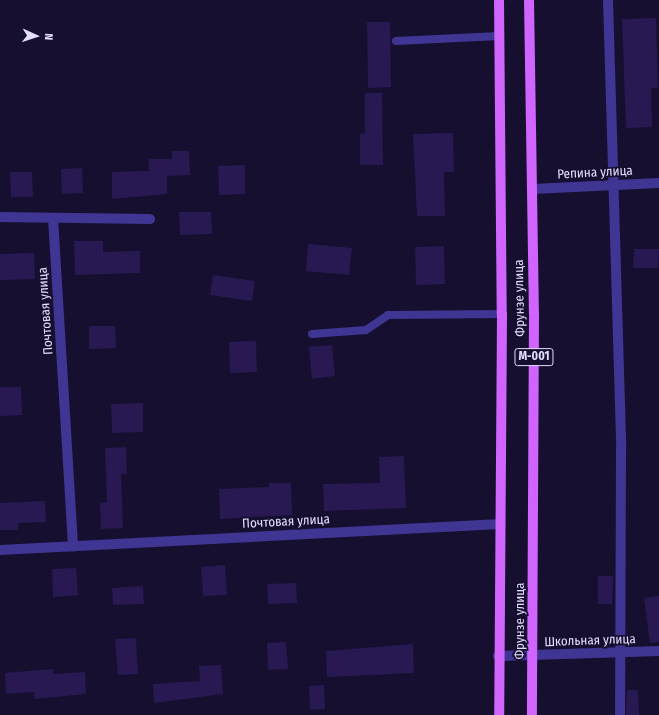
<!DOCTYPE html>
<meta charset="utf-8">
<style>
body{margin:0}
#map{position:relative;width:659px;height:715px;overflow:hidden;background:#170f2f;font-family:"Fira Sans Condensed",sans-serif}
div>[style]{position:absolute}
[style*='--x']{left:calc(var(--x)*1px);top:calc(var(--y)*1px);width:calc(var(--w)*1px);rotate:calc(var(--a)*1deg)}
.building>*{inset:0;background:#281952}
.lane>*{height:8px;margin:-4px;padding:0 4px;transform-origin:4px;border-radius:4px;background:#3f3593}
.street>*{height:10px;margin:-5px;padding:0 5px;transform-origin:5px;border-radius:5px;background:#3f3593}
.primary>*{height:10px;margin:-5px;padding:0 5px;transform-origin:5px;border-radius:5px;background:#cf64ff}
span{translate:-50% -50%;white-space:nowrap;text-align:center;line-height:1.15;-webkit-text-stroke:3.5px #170f2f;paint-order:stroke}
.shield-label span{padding:1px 3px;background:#170f2f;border:1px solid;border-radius:3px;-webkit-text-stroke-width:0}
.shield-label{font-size:12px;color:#e3ddff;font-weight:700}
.street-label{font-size:13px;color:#e3ddff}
.north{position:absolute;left:16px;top:16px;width:40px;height:40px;-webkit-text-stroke:3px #170f2f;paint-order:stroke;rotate:93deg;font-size:11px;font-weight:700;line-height:16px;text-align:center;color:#e3ddff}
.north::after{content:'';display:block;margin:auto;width:14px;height:18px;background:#e3ddff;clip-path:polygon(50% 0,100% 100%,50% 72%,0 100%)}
</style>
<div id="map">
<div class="building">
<div style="clip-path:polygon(656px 18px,658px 88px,651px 88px,652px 127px,626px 128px,622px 19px)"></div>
<div style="clip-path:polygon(367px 22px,390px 22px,391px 87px,368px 88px)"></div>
<div style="clip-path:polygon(365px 93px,382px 93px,383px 165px,360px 165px,360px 134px,365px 133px)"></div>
<div style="clip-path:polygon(453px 133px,454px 172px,444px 172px,445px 216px,417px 216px,413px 134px)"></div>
<div style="clip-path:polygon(172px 151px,189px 151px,190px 175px,167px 176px,167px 194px,112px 199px,112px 172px,149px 171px,149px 159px,172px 159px)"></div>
<div style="clip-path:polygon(245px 165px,245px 194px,219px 195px,218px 166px)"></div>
<div style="clip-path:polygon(82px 168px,83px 193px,62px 194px,61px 169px)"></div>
<div style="clip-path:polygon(10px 172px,32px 172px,33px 197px,11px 197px)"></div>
<div style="clip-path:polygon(179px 212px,211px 212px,212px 234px,180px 235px)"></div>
<div style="clip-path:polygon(74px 241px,103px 241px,103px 252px,140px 251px,140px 273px,75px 275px)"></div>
<div style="clip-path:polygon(308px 244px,352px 248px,349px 275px,306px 271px)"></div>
<div style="clip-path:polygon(444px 246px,445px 284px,416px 285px,415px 247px)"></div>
<div style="clip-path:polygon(634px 249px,659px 249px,658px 268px,633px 268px)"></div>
<div style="clip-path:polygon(34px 253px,35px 279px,0 280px,0 254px)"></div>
<div style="clip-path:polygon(213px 275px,255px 281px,252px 301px,210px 295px)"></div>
<div style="clip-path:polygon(89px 326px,115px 326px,116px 348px,89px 349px)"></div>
<div style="clip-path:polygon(256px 341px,257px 372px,230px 373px,229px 342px)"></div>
<div style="clip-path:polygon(332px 345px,335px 376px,312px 379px,309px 347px)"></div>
<div style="clip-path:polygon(0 387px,21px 387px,22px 415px,0 416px)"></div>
<div style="clip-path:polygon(143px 403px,143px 432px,112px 433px,111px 404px)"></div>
<div style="clip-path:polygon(126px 447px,127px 474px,121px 474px,123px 528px,101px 529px,100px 503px,107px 502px,105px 448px)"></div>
<div style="clip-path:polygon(404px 456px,406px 508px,324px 511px,323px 484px,380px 483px,379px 457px)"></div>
<div style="clip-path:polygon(269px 483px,291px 483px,292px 515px,220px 519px,219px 489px,269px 487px)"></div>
<div style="clip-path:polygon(45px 501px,46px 522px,18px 523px,18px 530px,0 530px,0 503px)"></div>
<div style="clip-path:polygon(225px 565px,227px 595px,203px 596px,201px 567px)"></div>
<div style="clip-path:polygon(76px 568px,78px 595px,53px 597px,52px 569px)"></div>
<div style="clip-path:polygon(598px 576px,613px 576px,612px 604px,598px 604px)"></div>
<div style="clip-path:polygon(296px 583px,297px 603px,268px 604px,267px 584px)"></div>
<div style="clip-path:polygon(143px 586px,144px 604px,113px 605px,112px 588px)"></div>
<div style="clip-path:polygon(659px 596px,659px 642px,650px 643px,644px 598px)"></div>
<div style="clip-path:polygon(136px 638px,138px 674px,118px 675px,115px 639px)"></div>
<div style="clip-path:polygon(286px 642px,288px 669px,268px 670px,267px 643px)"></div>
<div style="clip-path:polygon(413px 644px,414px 673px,327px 677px,326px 651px)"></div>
<div style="clip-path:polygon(221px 665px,223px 694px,154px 703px,153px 684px,200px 681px,199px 666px)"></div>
<div style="clip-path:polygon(53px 669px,53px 674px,85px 672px,86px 694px,35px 699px,34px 692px,6px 694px,5px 673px)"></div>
<div style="clip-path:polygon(324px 685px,325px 709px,310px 710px,309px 686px)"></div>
<div style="clip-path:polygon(627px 690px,638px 690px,639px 715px,626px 715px)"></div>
</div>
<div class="lane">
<div style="--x:396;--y:41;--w:103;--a:-2.8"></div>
<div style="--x:312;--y:334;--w:54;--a:-4.2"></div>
<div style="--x:366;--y:330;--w:27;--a:-34"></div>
<div style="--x:388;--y:315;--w:114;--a:-0.5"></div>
</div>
<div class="street">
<div style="--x:608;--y:0;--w:449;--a:88.3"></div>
<div style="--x:621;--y:449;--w:266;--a:90.2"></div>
<div style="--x:532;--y:189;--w:127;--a:-2.7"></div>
<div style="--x:0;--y:217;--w:150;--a:0.8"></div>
<div style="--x:53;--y:218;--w:329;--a:86.5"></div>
<div style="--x:0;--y:550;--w:501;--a:-2.98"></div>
<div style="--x:498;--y:656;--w:161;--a:-1.8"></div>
</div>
<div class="primary">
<div style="--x:499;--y:0;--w:314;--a:89.5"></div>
<div style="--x:502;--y:314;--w:401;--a:90.4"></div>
<div style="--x:529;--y:0;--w:313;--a:89.1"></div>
<div style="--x:534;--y:313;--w:402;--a:90.3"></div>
</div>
<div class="shield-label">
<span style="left:534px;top:357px">M-001</span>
</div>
<div class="street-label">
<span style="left:595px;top:173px;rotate:-3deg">Репина улица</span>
<span style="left:520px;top:298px;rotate:-91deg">Фрунзе улица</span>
<span style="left:46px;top:311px;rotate:-94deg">Почтовая улица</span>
<span style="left:286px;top:522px;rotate:-3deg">Почтовая улица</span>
<span style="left:520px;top:621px;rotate:-90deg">Фрунзе улица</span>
<span style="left:590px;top:641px;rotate:-2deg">Школьная улица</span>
</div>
<div class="north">N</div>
</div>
